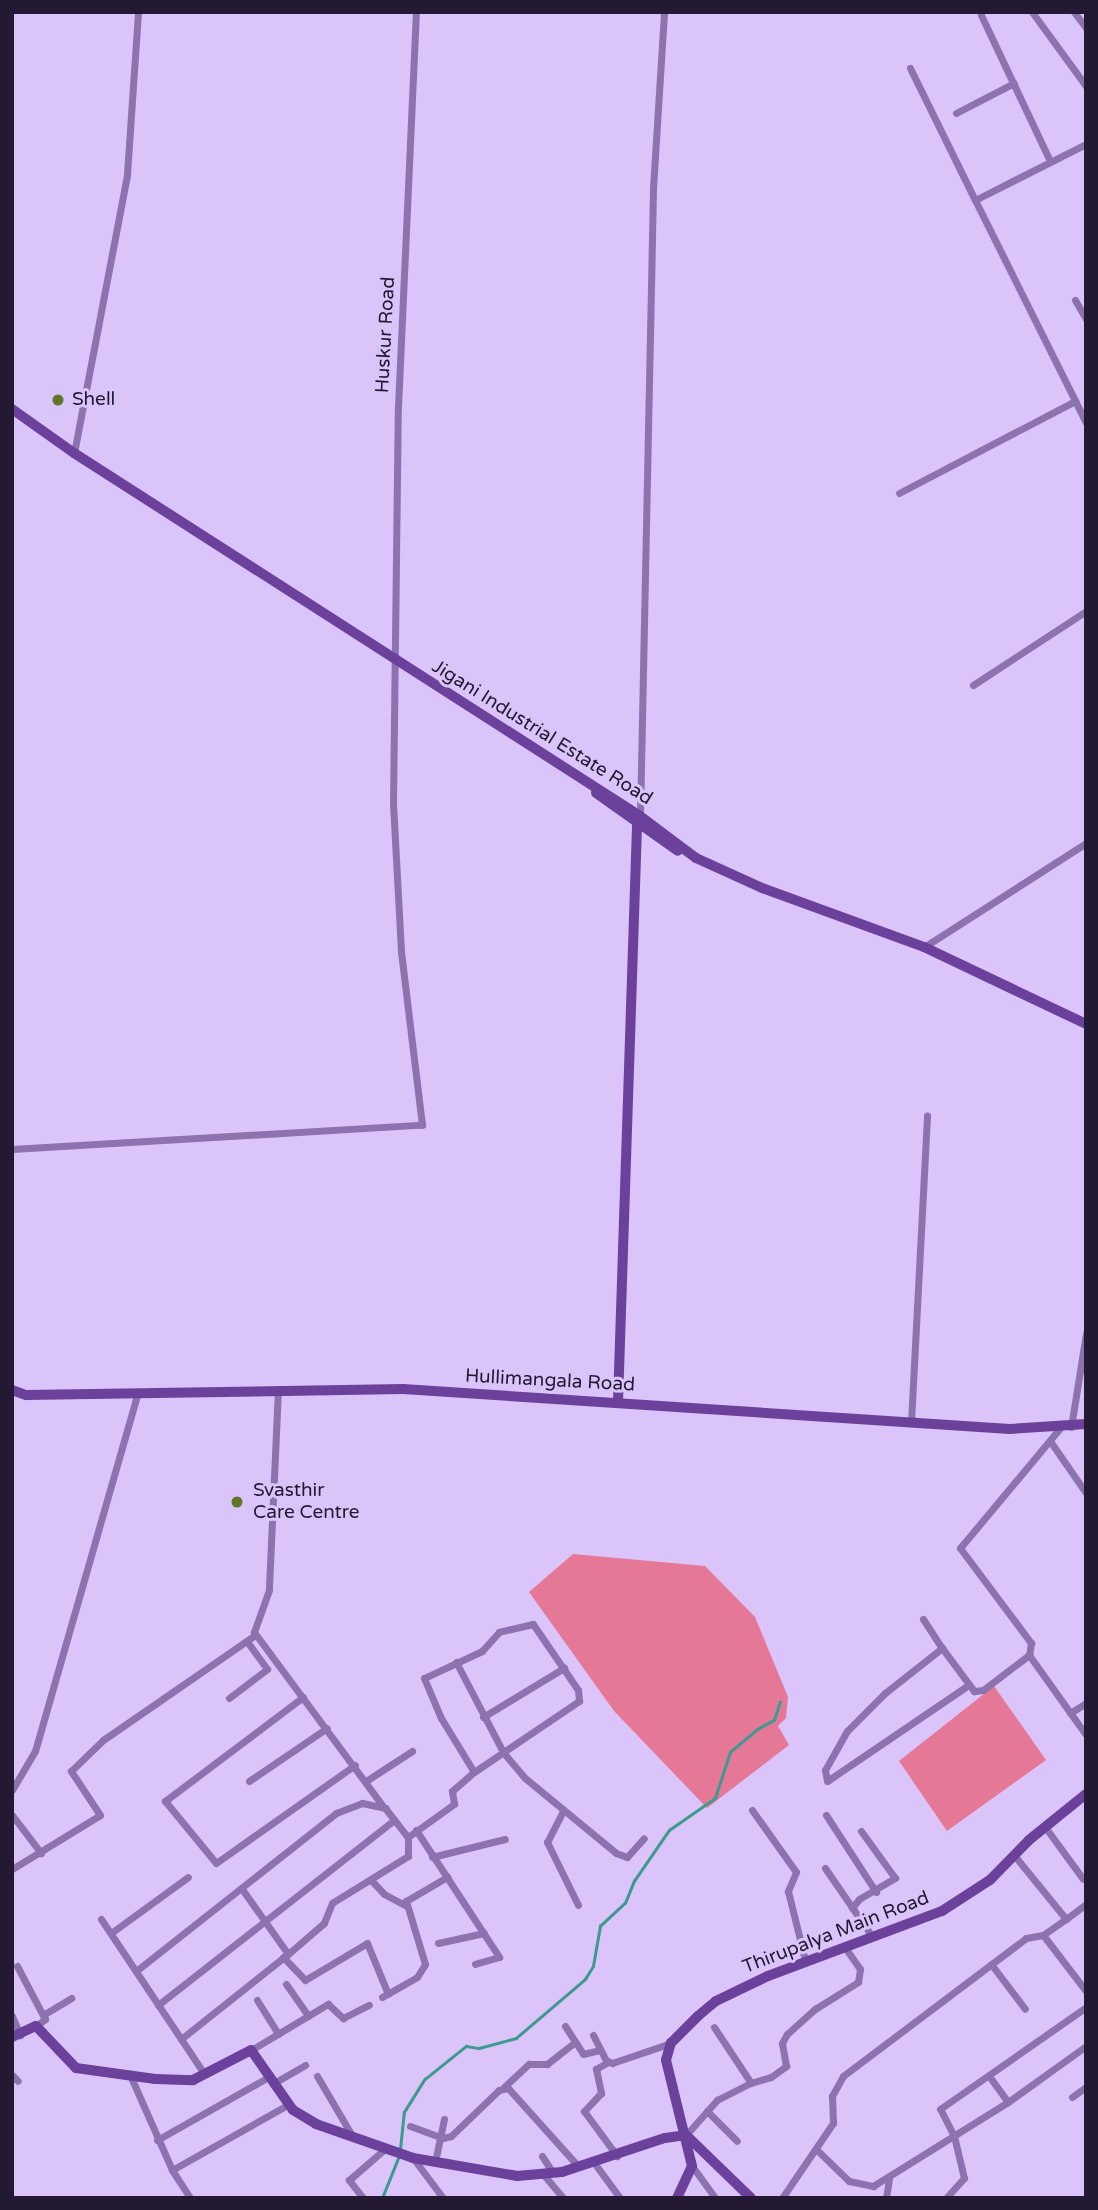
<!DOCTYPE html>
<style>
body{margin:0}
#map{position:relative;width:1098px;height:2210px;overflow:hidden;background:#dac4fa;font-family:"Varela Round",sans-serif}
div>[style]{position:absolute}
[style*='--x']{left:calc(var(--x)*1px);top:calc(var(--y)*1px);width:calc(var(--w)*1px);rotate:calc(var(--a)*1deg)}
.green>*{inset:0;background:#e67897}
.stream>*{height:2.5px;margin:-1.25px;padding:0 1.25px;transform-origin:1.25px;border-radius:1.25px;background:#3c9a8e}
.street>*{height:7px;margin:-3.5px;padding:0 3.5px;transform-origin:3.5px;border-radius:3.5px;background:#8c72af}
.secondary>*{height:10px;margin:-5px;padding:0 5px;transform-origin:5px;border-radius:5px;background:#6c419b}
.dots>*{width:19px;height:19px;translate:-50% -50%;box-sizing:border-box;border:4px solid #dac4fa;border-radius:50%}
span{translate:-50% -50%;white-space:nowrap;text-align:center;line-height:1.15;-webkit-text-stroke:6px #dac4fa;paint-order:stroke}
.street-label{font-size:19px;color:#241932}
.poi-label{font-size:19px;color:#241932}
.left{translate:0 -50%;text-align:left}
.frame{position:absolute;inset:0;border:14px solid #241932;pointer-events:none}
</style>
<div id="map">
<div class="green">
<div style="clip-path:polygon(573px 1554px,705px 1566px,755px 1617px,788px 1697px,786px 1718px,778px 1726px,789px 1745px,707px 1808px,614px 1711px,529px 1592px)"></div>
<div style="clip-path:polygon(994px 1686px,1046px 1760px,947px 1831px,899px 1761px)"></div>
</div>
<div class="stream">
<div style="--x:400;--y:2149;--w:37;--a:-84"></div>
<div style="--x:404;--y:2112;--w:39;--a:-58"></div>
<div style="--x:425;--y:2079;--w:53;--a:-38.8"></div>
<div style="--x:466;--y:2046;--w:13;--a:9"></div>
<div style="--x:479;--y:2048;--w:38;--a:-15"></div>
<div style="--x:516;--y:2038;--w:91;--a:-40.5"></div>
<div style="--x:585;--y:1979;--w:15;--a:-58"></div>
<div style="--x:593;--y:1966;--w:41;--a:-80.1"></div>
<div style="--x:600;--y:1926;--w:34;--a:-43"></div>
<div style="--x:625;--y:1903;--w:24;--a:-68"></div>
<div style="--x:634;--y:1881;--w:62;--a:-55.5"></div>
<div style="--x:669;--y:1830;--w:56;--a:-34.8"></div>
<div style="--x:715;--y:1798;--w:48;--a:-71.9"></div>
<div style="--x:730;--y:1752;--w:35;--a:-40"></div>
<div style="--x:757;--y:1729;--w:19;--a:-28"></div>
<div style="--x:774;--y:1720;--w:19;--a:-72"></div>
<div style="--x:382;--y:2198;--w:45;--a:-68"></div>
</div>
<div class="street">
<div style="--x:1032;--y:12;--w:92;--a:53.9"></div>
<div style="--x:1074;--y:12;--w:20;--a:53"></div>
<div style="--x:981;--y:15;--w:159;--a:64.7"></div>
<div style="--x:910;--y:68;--w:147;--a:63.8"></div>
<div style="--x:975;--y:200;--w:124;--a:-26.8"></div>
<div style="--x:956;--y:113;--w:65;--a:-27.3"></div>
<div style="--x:975;--y:200;--w:249;--a:63.5"></div>
<div style="--x:1075;--y:300;--w:22;--a:60"></div>
<div style="--x:74;--y:453;--w:284;--a:-79.2"></div>
<div style="--x:127;--y:174;--w:162;--a:-86.1"></div>
<div style="--x:899;--y:493;--w:199;--a:-27.6"></div>
<div style="--x:973;--y:685;--w:135;--a:-33.2"></div>
<div style="--x:640;--y:816;--w:628;--a:-88.81"></div>
<div style="--x:653;--y:188;--w:176;--a:-86.4"></div>
<div style="--x:924;--y:947;--w:193;--a:-32.7"></div>
<div style="--x:12;--y:1149;--w:411;--a:-3.4"></div>
<div style="--x:422;--y:1125;--w:175;--a:-96.9"></div>
<div style="--x:401;--y:951;--w:147;--a:-93.1"></div>
<div style="--x:393;--y:804;--w:397;--a:-89.3"></div>
<div style="--x:398;--y:407;--w:395;--a:-87.4"></div>
<div style="--x:278;--y:1389;--w:201;--a:92.6"></div>
<div style="--x:269;--y:1590;--w:45;--a:109.7"></div>
<div style="--x:254;--y:1632;--w:215;--a:53.5"></div>
<div style="--x:911;--y:1422;--w:307;--a:-87"></div>
<div style="--x:1071;--y:1427;--w:95;--a:-80.9"></div>
<div style="--x:1060;--y:1428;--w:156;--a:129.8"></div>
<div style="--x:960;--y:1548;--w:119;--a:53.2"></div>
<div style="--x:1031;--y:1643;--w:12;--a:99"></div>
<div style="--x:1029;--y:1655;--w:98;--a:54.5"></div>
<div style="--x:1050;--y:1441;--w:63;--a:55.3"></div>
<div style="--x:923;--y:1619;--w:35;--a:57"></div>
<div style="--x:456;--y:1662;--w:102;--a:62.4"></div>
<div style="--x:503;--y:1752;--w:34;--a:50"></div>
<div style="--x:525;--y:1778;--w:118;--a:39.5"></div>
<div style="--x:616;--y:1853;--w:12;--a:20"></div>
<div style="--x:627;--y:1857;--w:25;--a:-48"></div>
<div style="--x:967;--y:1686;--w:169;--a:145.8"></div>
<div style="--x:827;--y:1781;--w:11;--a:-100"></div>
<div style="--x:825;--y:1770;--w:45;--a:-60.6"></div>
<div style="--x:847;--y:1731;--w:54;--a:-45"></div>
<div style="--x:885;--y:1693;--w:73;--a:-38.3"></div>
<div style="--x:942;--y:1648;--w:54;--a:53.3"></div>
<div style="--x:974;--y:1691;--w:9;--a:-6"></div>
<div style="--x:983;--y:1690;--w:58;--a:-37.3"></div>
<div style="--x:303;--y:1697;--w:173;--a:143"></div>
<div style="--x:165;--y:1801;--w:80;--a:50.6"></div>
<div style="--x:216;--y:1863;--w:170;--a:-35.2"></div>
<div style="--x:229;--y:1698;--w:48;--a:-37.3"></div>
<div style="--x:267;--y:1669;--w:34;--a:-126"></div>
<div style="--x:1070;--y:1713;--w:19;--a:-32"></div>
<div style="--x:483;--y:1717;--w:95;--a:-31.2"></div>
<div style="--x:249;--y:1781;--w:94;--a:-34.2"></div>
<div style="--x:366;--y:1781;--w:55;--a:-33.1"></div>
<div style="--x:12;--y:1790;--w:45;--a:-59.5"></div>
<div style="--x:35;--y:1751;--w:373;--a:-74"></div>
<div style="--x:752;--y:1810;--w:76;--a:54.6"></div>
<div style="--x:796;--y:1872;--w:21;--a:113"></div>
<div style="--x:788;--y:1891;--w:71;--a:76.2"></div>
<div style="--x:563;--y:1811;--w:35;--a:117"></div>
<div style="--x:547;--y:1842;--w:70;--a:63.8"></div>
<div style="--x:12;--y:1815;--w:48;--a:52.7"></div>
<div style="--x:826;--y:1815;--w:92;--a:57"></div>
<div style="--x:1045;--y:1827;--w:64;--a:53.8"></div>
<div style="--x:416;--y:1830;--w:152;--a:56.8"></div>
<div style="--x:499;--y:1957;--w:25;--a:164"></div>
<div style="--x:408;--y:1837;--w:57;--a:-35.7"></div>
<div style="--x:454;--y:1804;--w:13;--a:-99"></div>
<div style="--x:452;--y:1791;--w:29;--a:-41"></div>
<div style="--x:474;--y:1772;--w:127;--a:-34.1"></div>
<div style="--x:579;--y:1701;--w:11;--a:-95"></div>
<div style="--x:578;--y:1690;--w:80;--a:-124.3"></div>
<div style="--x:533;--y:1624;--w:35;--a:167"></div>
<div style="--x:499;--y:1632;--w:25;--a:132"></div>
<div style="--x:482;--y:1651;--w:64;--a:155"></div>
<div style="--x:424;--y:1678;--w:43;--a:67"></div>
<div style="--x:441;--y:1718;--w:63;--a:58.6"></div>
<div style="--x:432;--y:1857;--w:75;--a:-13.9"></div>
<div style="--x:825;--y:1868;--w:81;--a:55.5"></div>
<div style="--x:12;--y:1869;--w:103;--a:-31.5"></div>
<div style="--x:100;--y:1815;--w:53;--a:-123.4"></div>
<div style="--x:71;--y:1771;--w:45;--a:-44.1"></div>
<div style="--x:103;--y:1740;--w:185;--a:-34.6"></div>
<div style="--x:371;--y:1880;--w:19;--a:47"></div>
<div style="--x:384;--y:1894;--w:24;--a:28"></div>
<div style="--x:852;--y:1908;--w:11;--a:-52"></div>
<div style="--x:859;--y:1899;--w:42;--a:-30.3"></div>
<div style="--x:895;--y:1878;--w:58;--a:-125.9"></div>
<div style="--x:101;--y:1919;--w:187;--a:56.3"></div>
<div style="--x:1066;--y:1919;--w:25;--a:-37"></div>
<div style="--x:111;--y:1933;--w:95;--a:-36"></div>
<div style="--x:1043;--y:1935;--w:71;--a:52.5"></div>
<div style="--x:438;--y:1943;--w:47;--a:-12.3"></div>
<div style="--x:283;--y:1957;--w:32;--a:46"></div>
<div style="--x:305;--y:1980;--w:72;--a:-30.8"></div>
<div style="--x:367;--y:1943;--w:55;--a:67.6"></div>
<div style="--x:991;--y:1964;--w:56;--a:52.9"></div>
<div style="--x:17;--y:1966;--w:60;--a:62.2"></div>
<div style="--x:45;--y:2019;--w:11;--a:142"></div>
<div style="--x:136;--y:1971;--w:255;--a:-38.3"></div>
<div style="--x:336;--y:1813;--w:28;--a:-21"></div>
<div style="--x:362;--y:1803;--w:24;--a:12"></div>
<div style="--x:385;--y:1808;--w:37;--a:52"></div>
<div style="--x:408;--y:1837;--w:19;--a:90"></div>
<div style="--x:408;--y:1856;--w:89;--a:148.3"></div>
<div style="--x:332;--y:1903;--w:22;--a:112"></div>
<div style="--x:324;--y:1923;--w:48;--a:139.3"></div>
<div style="--x:286;--y:1984;--w:39;--a:55"></div>
<div style="--x:382;--y:1997;--w:40;--a:-29.7"></div>
<div style="--x:417;--y:1977;--w:15;--a:-58"></div>
<div style="--x:425;--y:1964;--w:66;--a:-106.8"></div>
<div style="--x:406;--y:1901;--w:48;--a:-30.3"></div>
<div style="--x:257;--y:2000;--w:40;--a:58"></div>
<div style="--x:158;--y:2005;--w:300;--a:-38.1"></div>
<div style="--x:43;--y:2015;--w:33;--a:-31"></div>
<div style="--x:12;--y:2016;--w:21;--a:67"></div>
<div style="--x:565;--y:2026;--w:33;--a:57"></div>
<div style="--x:583;--y:2054;--w:18;--a:-13"></div>
<div style="--x:593;--y:2035;--w:28;--a:63"></div>
<div style="--x:606;--y:2060;--w:7;--a:27"></div>
<div style="--x:612;--y:2063;--w:62;--a:-18.7"></div>
<div style="--x:181;--y:2039;--w:137;--a:-38.5"></div>
<div style="--x:288;--y:1954;--w:80;--a:-125.3"></div>
<div style="--x:251;--y:2050;--w:90;--a:-30.9"></div>
<div style="--x:328;--y:2004;--w:21;--a:43"></div>
<div style="--x:343;--y:2018;--w:29;--a:-27"></div>
<div style="--x:608;--y:2062;--w:14;--a:150"></div>
<div style="--x:596;--y:2069;--w:25;--a:78"></div>
<div style="--x:601;--y:2093;--w:25;--a:133"></div>
<div style="--x:584;--y:2111;--w:56;--a:53.7"></div>
<div style="--x:12;--y:2075;--w:8;--a:45"></div>
<div style="--x:130;--y:2075;--w:104;--a:66.1"></div>
<div style="--x:172;--y:2170;--w:33;--a:57"></div>
<div style="--x:317;--y:2076;--w:71;--a:59.5"></div>
<div style="--x:989;--y:2076;--w:32;--a:54"></div>
<div style="--x:274;--y:2083;--w:36;--a:-30"></div>
<div style="--x:751;--y:2083;--w:21;--a:-17"></div>
<div style="--x:771;--y:2077;--w:19;--a:-36"></div>
<div style="--x:786;--y:2066;--w:23;--a:-100"></div>
<div style="--x:782;--y:2043;--w:10;--a:-61"></div>
<div style="--x:787;--y:2034;--w:38;--a:-42"></div>
<div style="--x:815;--y:2009;--w:51;--a:-32.1"></div>
<div style="--x:858;--y:1982;--w:13;--a:-81"></div>
<div style="--x:860;--y:1969;--w:28;--a:-125"></div>
<div style="--x:504;--y:2087;--w:34;--a:-43"></div>
<div style="--x:529;--y:2064;--w:18;--a:0"></div>
<div style="--x:547;--y:2064;--w:36;--a:-38"></div>
<div style="--x:1072;--y:2097;--w:17;--a:-36"></div>
<div style="--x:707;--y:2111;--w:42;--a:45"></div>
<div style="--x:410;--y:2126;--w:35;--a:20"></div>
<div style="--x:443;--y:2138;--w:8;--a:-14"></div>
<div style="--x:451;--y:2136;--w:66;--a:-43.8"></div>
<div style="--x:499;--y:2090;--w:9;--a:-13"></div>
<div style="--x:508;--y:2088;--w:106;--a:48.1"></div>
<div style="--x:686;--y:2135;--w:47;--a:-48.5"></div>
<div style="--x:717;--y:2100;--w:38;--a:-27"></div>
<div style="--x:751;--y:2083;--w:67;--a:-123.5"></div>
<div style="--x:157;--y:2140;--w:130;--a:-29.5"></div>
<div style="--x:818;--y:2151;--w:43;--a:44.1"></div>
<div style="--x:849;--y:2181;--w:25;--a:12"></div>
<div style="--x:873;--y:2186;--w:159;--a:-31.9"></div>
<div style="--x:1008;--y:2102;--w:96;--a:-35.7"></div>
<div style="--x:542;--y:2156;--w:20;--a:57"></div>
<div style="--x:413;--y:2158;--w:50;--a:53.1"></div>
<div style="--x:435;--y:2162;--w:44;--a:-78.2"></div>
<div style="--x:595;--y:2164;--w:42;--a:53.7"></div>
<div style="--x:692;--y:2166;--w:39;--a:54"></div>
<div style="--x:172;--y:2170;--w:134;--a:-29.4"></div>
<div style="--x:543;--y:2174;--w:31;--a:50"></div>
<div style="--x:363;--y:2198;--w:23;--a:-128"></div>
<div style="--x:349;--y:2180;--w:49;--a:-40.9"></div>
<div style="--x:782;--y:2198;--w:91;--a:-55.8"></div>
<div style="--x:833;--y:2123;--w:27;--a:-92"></div>
<div style="--x:832;--y:2096;--w:23;--a:-61"></div>
<div style="--x:843;--y:2076;--w:229;--a:-37"></div>
<div style="--x:1026;--y:1938;--w:17;--a:-10"></div>
<div style="--x:1043;--y:1935;--w:28;--a:-35"></div>
<div style="--x:1066;--y:1919;--w:82;--a:-129.1"></div>
<div style="--x:886;--y:2198;--w:19;--a:-81"></div>
<div style="--x:946;--y:2198;--w:27;--a:-48"></div>
<div style="--x:964;--y:2178;--w:43;--a:-103.4"></div>
<div style="--x:954;--y:2136;--w:30;--a:-117"></div>
<div style="--x:940;--y:2109;--w:178;--a:-34.9"></div>
</div>
<div class="secondary">
<div style="--x:12;--y:409;--w:76;--a:35.4"></div>
<div style="--x:74;--y:453;--w:672;--a:32.67"></div>
<div style="--x:640;--y:816;--w:70;--a:36.9"></div>
<div style="--x:696;--y:858;--w:72;--a:24.4"></div>
<div style="--x:762;--y:888;--w:172;--a:20"></div>
<div style="--x:924;--y:947;--w:179;--a:25.4"></div>
<div style="--x:596;--y:793;--w:100;--a:35.3"></div>
<div style="--x:12;--y:1390;--w:15;--a:20"></div>
<div style="--x:26;--y:1395;--w:377;--a:-0.9"></div>
<div style="--x:403;--y:1389;--w:608;--a:3.77"></div>
<div style="--x:1010;--y:1429;--w:76;--a:-3.8"></div>
<div style="--x:618;--y:1402;--w:577;--a:-88.11"></div>
<div style="--x:12;--y:2037;--w:26;--a:-25"></div>
<div style="--x:36;--y:2026;--w:58;--a:46.4"></div>
<div style="--x:76;--y:2068;--w:80;--a:7.9"></div>
<div style="--x:155;--y:2079;--w:38;--a:2"></div>
<div style="--x:193;--y:2080;--w:65;--a:-27.3"></div>
<div style="--x:251;--y:2050;--w:73;--a:55"></div>
<div style="--x:293;--y:2110;--w:27;--a:31"></div>
<div style="--x:316;--y:2124;--w:103;--a:19.3"></div>
<div style="--x:413;--y:2158;--w:106;--a:9.8"></div>
<div style="--x:517;--y:2176;--w:45;--a:-5.1"></div>
<div style="--x:562;--y:2172;--w:108;--a:-18.3"></div>
<div style="--x:665;--y:2138;--w:21;--a:-8"></div>
<div style="--x:687;--y:2136;--w:89;--a:44.1"></div>
<div style="--x:677;--y:2198;--w:35;--a:-65"></div>
<div style="--x:692;--y:2166;--w:109;--a:-103.8"></div>
<div style="--x:666;--y:2060;--w:18;--a:-74"></div>
<div style="--x:671;--y:2043;--w:38;--a:-45"></div>
<div style="--x:698;--y:2016;--w:23;--a:-40"></div>
<div style="--x:716;--y:2001;--w:58;--a:-25.7"></div>
<div style="--x:768;--y:1976;--w:186;--a:-20.5"></div>
<div style="--x:942;--y:1911;--w:57;--a:-32.9"></div>
<div style="--x:990;--y:1880;--w:56;--a:-45.7"></div>
<div style="--x:1029;--y:1840;--w:73;--a:-38.9"></div>
</div>
<div class="dots">
<div style="left:58px;top:400px;background:#607526"></div>
<div style="left:237px;top:1502px;background:#607526"></div>
</div>
<div class="street-label">
<span style="left:386px;top:335px;rotate:-87deg">Huskur Road</span>
<span style="left:542px;top:733px;rotate:32deg">Jigani Industrial Estate Road</span>
<span style="left:550px;top:1381px;rotate:3deg">Hullimangala Road</span>
<span style="left:836px;top:1933px;rotate:-21deg">Thirupalya Main Road</span>
</div>
<div class="poi-label">
<span class="left" style="left:72px;top:400px">Shell</span>
<span class="left" style="left:253px;top:1502px">Svasthir<br>Care Centre</span>
</div>
<div class="frame"></div>
</div>
